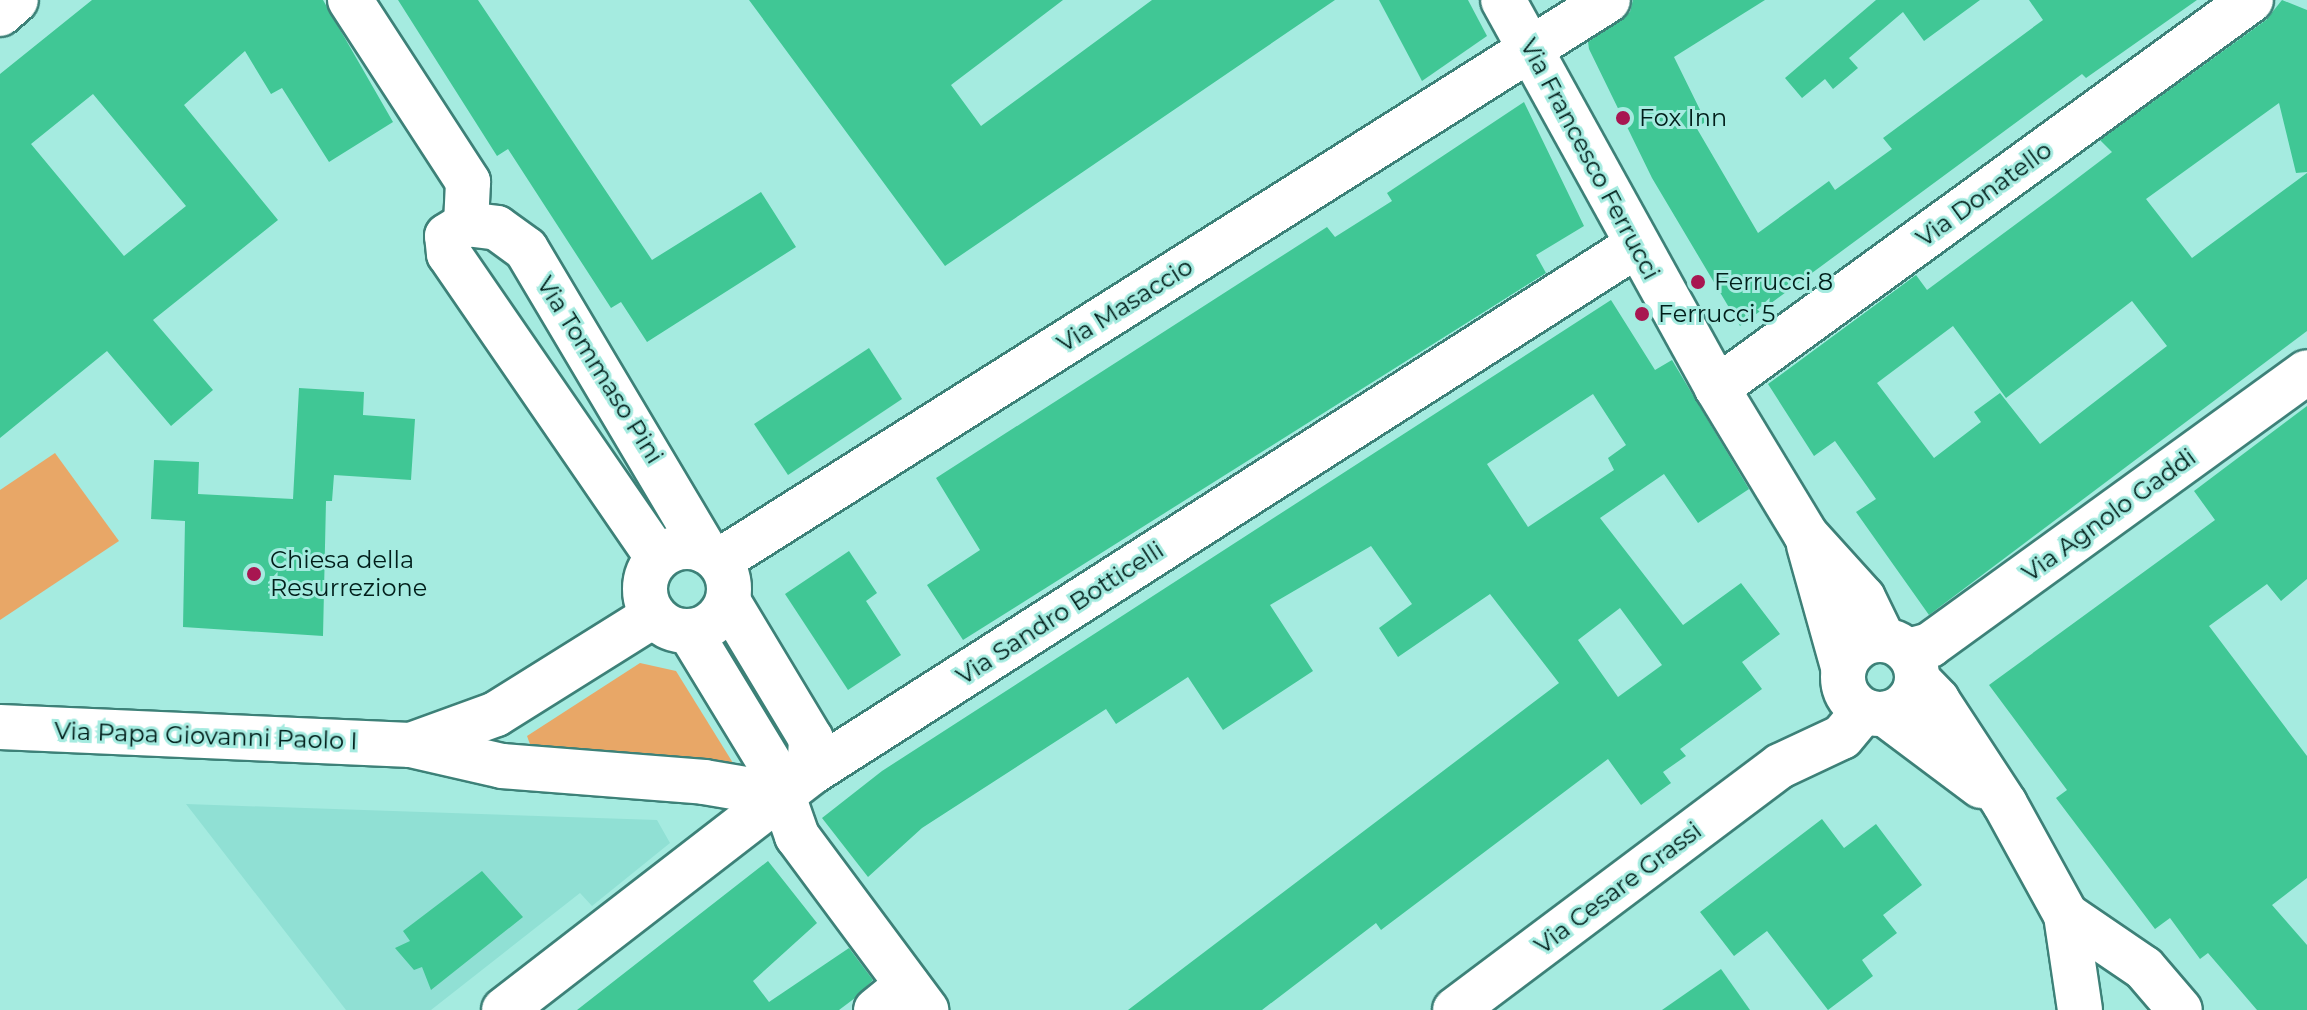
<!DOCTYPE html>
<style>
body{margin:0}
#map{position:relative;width:2307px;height:1010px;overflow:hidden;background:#a5ebe0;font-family:Montserrat,sans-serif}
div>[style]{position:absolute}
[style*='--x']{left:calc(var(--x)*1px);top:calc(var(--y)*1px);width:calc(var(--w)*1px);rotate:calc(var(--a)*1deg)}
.built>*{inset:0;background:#90e0d4}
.green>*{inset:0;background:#e8a767}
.building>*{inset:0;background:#40c795}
.roads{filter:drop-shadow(2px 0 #3d8178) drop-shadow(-2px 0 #3d8178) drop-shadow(0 2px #3d8178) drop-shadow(0 -2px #3d8178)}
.minor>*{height:44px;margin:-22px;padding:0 22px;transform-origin:22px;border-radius:22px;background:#fff}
.minor>.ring{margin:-22px;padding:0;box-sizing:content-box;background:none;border:44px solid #fff;border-radius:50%}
.dots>*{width:22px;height:22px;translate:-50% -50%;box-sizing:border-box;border:4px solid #a5ebe0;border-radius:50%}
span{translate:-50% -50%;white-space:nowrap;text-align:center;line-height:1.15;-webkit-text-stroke:6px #a5ebe0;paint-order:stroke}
.poi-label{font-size:24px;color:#011e1a}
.left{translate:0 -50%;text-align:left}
.street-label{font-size:24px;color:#011e1a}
</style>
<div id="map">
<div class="built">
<div style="clip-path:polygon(186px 804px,657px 820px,670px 843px,592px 906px,580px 893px,431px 1010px,346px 1010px)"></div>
</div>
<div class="green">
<div style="clip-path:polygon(55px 453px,119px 541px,0 620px,0 490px)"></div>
<div style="clip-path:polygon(640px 663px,676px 671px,733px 763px,531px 747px,527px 736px)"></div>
</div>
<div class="building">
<div style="clip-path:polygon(evenodd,92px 0,323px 0,393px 122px,329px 162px,282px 88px,271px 94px,245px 51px,184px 105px,278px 220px,153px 320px,213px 390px,171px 426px,107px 351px,0 438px,0 74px,92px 0,93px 94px,186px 206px,124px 256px,31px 144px,93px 94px)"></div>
<div style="clip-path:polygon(398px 0,478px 0,652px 260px,761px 192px,796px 247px,647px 342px,621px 302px,611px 308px,508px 149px,497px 156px)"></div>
<div style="clip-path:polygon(749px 0,1063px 0,951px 85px,981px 126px,1152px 0,1335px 0,945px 266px)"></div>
<div style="clip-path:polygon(1379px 0,1468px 0,1487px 36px,1422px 81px)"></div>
<div style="clip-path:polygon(1633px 0,1765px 0,1674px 57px,1706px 122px,1696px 127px,1758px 233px,1829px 181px,1835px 190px,1892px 149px,1883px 138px,2043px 20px,2029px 0,2197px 0,2086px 78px,2082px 74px,1740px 326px,1652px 178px,1589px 49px,1588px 42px,1630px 12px)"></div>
<div style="clip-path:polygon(1876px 0,1980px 0,1924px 41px,1903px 12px,1849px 58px,1858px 68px,1833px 89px,1825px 79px,1802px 98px,1785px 78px)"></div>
<div style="clip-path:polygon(evenodd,2282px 0,2307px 10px,2307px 172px,2296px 173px,2279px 103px,2146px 199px,2192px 258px,2307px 173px,2307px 331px,1929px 615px,1856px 512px,1876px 499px,1835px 441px,1814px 456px,1768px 384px,1916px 275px,1927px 290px,2054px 196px,2112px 152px,2100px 140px,2266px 20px,2282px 0,2132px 301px,2167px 346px,2040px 444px,2000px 393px,1974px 412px,1981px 422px,1934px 458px,1877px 383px,1953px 326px,2006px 398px,2132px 301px)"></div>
<div style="clip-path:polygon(1524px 102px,1584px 226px,1536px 255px,1546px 273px,963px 640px,927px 585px,980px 550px,936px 478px,1327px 227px,1335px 237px,1392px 201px,1387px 193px)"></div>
<div style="clip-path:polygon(evenodd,1611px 300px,1655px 370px,1672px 360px,1749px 489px,1698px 523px,1664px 474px,1600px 518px,1683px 625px,1741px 583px,1780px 634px,1742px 662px,1762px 689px,1680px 749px,1686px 756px,1663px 772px,1671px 783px,1641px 805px,1608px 759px,1381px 930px,1376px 923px,1262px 1010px,1128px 1010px,1559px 683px,1490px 594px,1398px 657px,1379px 628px,1412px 604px,1371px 546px,1270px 605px,1313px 671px,1223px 730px,1188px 677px,1116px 724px,1106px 709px,922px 828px,868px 877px,822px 818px,882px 771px,1611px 300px,1593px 394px,1626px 445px,1608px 458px,1614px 470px,1528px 527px,1487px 464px,1593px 394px,1611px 300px,1620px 608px,1662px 665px,1618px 697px,1578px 640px,1620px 608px)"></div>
<div style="clip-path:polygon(869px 348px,902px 399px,788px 475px,754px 424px)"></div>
<div style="clip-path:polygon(299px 388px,364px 392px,363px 415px,415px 419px,411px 480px,334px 475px,332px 501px,326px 501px,323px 636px,183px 627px,185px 521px,151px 519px,154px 460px,199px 462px,198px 494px,293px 499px)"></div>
<div style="clip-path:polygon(2307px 406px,2307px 579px,2281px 601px,2267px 584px,2209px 626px,2307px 756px,2307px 878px,2272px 905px,2307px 945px,2307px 1010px,2257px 1010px,2208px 953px,2200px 959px,2170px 918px,2155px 929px,2056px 798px,2067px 790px,1989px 685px,2215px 520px,2194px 491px)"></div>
<div style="clip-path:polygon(849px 551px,877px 593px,866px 601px,901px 655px,848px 690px,785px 594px)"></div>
<div style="clip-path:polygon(1822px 819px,1844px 848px,1876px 824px,1922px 885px,1883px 915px,1897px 933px,1862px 960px,1873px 976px,1828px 1010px,1767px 931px,1734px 956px,1700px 912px)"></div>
<div style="clip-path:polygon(768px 861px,817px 923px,753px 981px,769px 1002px,849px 948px,873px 980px,855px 998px,839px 1010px,577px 1010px)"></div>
<div style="clip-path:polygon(482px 871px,523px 917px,431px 990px,422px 967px,414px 970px,395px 948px,410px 941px,403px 931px)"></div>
<div style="clip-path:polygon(1721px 969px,1750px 1010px,1662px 1010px)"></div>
</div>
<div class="roads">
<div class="minor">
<div style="--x:350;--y:0;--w:217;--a:57"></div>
<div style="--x:468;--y:182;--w:42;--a:92.7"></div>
<div style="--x:1503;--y:0;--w:443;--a:61.1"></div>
<div style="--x:1717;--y:388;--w:172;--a:58.8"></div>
<div style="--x:1806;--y:535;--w:85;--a:47.9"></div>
<div style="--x:1863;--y:598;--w:46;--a:64"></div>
<div style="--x:0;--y:14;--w:21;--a:-41"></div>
<div style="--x:1717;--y:388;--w:660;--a:-36"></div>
<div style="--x:1809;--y:545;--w:127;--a:74.4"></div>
<div class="ring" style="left:645px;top:547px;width:40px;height:40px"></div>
<div style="--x:658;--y:558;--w:369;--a:-124.5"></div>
<div style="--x:449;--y:254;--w:18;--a:-96"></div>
<div style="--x:447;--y:236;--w:22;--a:-32"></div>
<div style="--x:466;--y:224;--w:31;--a:7"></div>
<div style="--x:497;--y:228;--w:36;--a:36"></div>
<div style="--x:526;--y:249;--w:351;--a:59.3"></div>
<div style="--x:719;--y:561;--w:1051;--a:-32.25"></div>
<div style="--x:728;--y:601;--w:161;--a:59"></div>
<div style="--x:811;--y:739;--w:35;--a:93"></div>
<div style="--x:690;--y:632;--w:162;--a:58.7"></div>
<div style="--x:774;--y:770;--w:70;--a:70.8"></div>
<div style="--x:797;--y:836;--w:217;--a:53.4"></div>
<div class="ring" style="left:1843px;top:640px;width:30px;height:30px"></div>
<div style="--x:1908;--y:651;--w:23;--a:-15"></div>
<div style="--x:1930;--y:645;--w:465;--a:-35.9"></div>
<div style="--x:1918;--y:680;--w:28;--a:46"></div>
<div style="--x:1937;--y:700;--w:124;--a:56.8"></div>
<div style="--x:2005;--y:804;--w:127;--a:61.2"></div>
<div style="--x:2066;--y:915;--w:96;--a:81.6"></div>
<div style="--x:1885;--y:714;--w:120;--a:36.9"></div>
<div style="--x:0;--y:727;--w:411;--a:2.5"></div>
<div style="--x:411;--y:745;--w:93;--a:13"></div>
<div style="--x:502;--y:766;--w:203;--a:4.5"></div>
<div style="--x:704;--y:782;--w:78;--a:9.6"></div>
<div style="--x:411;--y:745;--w:90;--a:-20"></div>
<div style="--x:496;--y:714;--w:185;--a:-32"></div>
<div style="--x:2066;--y:915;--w:94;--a:34.2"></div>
<div style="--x:2144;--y:968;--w:55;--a:49.4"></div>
<div style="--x:504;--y:1010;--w:386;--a:-37.7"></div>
<div style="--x:809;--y:774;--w:983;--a:-32.57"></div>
<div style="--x:876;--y:1010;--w:40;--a:-39"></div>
<div style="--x:1455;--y:1010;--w:406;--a:-36.9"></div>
<div style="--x:1780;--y:766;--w:68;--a:-25.1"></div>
<div style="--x:1842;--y:737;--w:34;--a:-50"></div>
</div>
</div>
<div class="dots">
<div style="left:1623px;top:118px;background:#a81651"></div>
<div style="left:1698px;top:282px;background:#a81651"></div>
<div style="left:1642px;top:314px;background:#a81651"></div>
<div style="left:254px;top:574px;background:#a81651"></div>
</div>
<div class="poi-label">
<span class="left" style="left:1639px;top:118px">Fox Inn</span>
<span class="left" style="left:1714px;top:282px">Ferrucci 8</span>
<span class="left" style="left:1658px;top:314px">Ferrucci 5</span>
<span class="left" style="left:270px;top:574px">Chiesa della<br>Resurrezione</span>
</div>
<div class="street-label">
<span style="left:1590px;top:159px;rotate:62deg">Via Francesco Ferrucci</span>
<span style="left:1984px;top:194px;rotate:-36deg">Via Donatello</span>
<span style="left:1125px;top:305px;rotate:-32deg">Via Masaccio</span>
<span style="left:600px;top:370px;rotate:58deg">Via Tommaso Pini</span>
<span style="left:2109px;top:515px;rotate:-36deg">Via Agnolo Gaddi</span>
<span style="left:1060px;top:613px;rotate:-33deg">Via Sandro Botticelli</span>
<span style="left:206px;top:736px;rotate:2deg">Via Papa Giovanni Paolo I</span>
<span style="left:1618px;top:888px;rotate:-37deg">Via Cesare Grassi</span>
</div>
</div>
